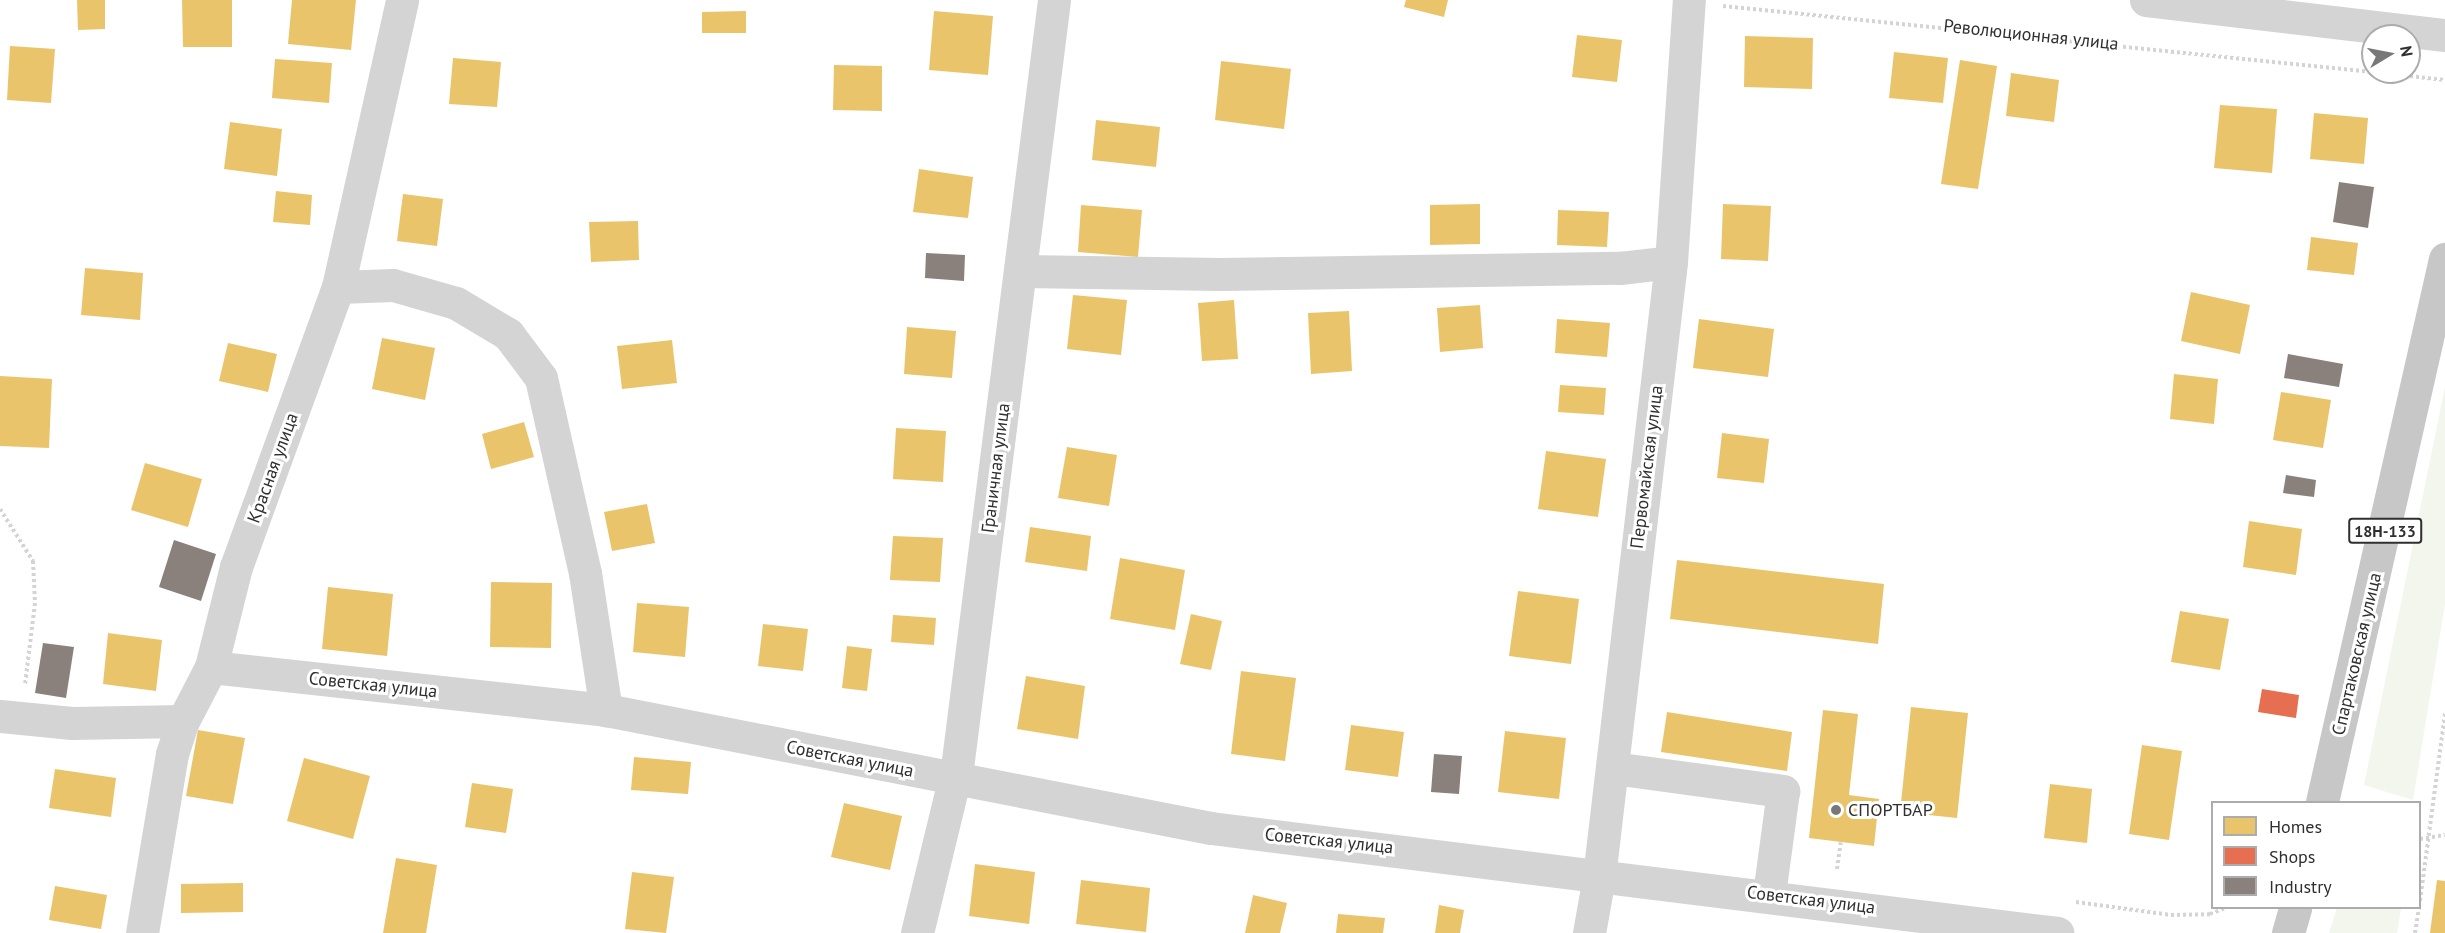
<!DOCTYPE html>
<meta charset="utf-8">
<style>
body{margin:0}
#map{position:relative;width:2445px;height:933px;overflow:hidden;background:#fff;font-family:"PT Sans",sans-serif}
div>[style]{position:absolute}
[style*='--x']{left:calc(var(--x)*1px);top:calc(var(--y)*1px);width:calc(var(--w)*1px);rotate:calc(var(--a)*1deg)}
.green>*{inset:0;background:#f2f6ec}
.homes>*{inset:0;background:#e9c46a}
.shops>*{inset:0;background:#e76f51}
.industry>*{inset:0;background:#8a817c}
.path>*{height:4px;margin-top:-2px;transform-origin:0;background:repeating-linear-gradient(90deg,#d4d4d4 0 3px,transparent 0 6px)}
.minor>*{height:33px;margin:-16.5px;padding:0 16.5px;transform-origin:16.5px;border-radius:16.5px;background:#d4d4d4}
.major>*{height:33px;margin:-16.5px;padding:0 16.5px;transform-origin:16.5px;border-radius:16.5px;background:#c7c7c7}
.dots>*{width:16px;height:16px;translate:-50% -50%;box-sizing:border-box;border:3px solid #fff;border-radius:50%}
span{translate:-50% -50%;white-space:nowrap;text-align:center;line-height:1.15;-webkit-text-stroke:6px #fff;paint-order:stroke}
.shield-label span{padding:2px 4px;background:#fff;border:2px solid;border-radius:4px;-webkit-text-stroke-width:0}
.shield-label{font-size:16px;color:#2f2f2f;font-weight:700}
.street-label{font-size:18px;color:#2f2f2f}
.poi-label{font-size:18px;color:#2f2f2f}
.left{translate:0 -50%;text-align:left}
.legend{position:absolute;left:2211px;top:801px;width:210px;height:108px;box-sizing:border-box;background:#fff;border:2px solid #acacac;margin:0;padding:8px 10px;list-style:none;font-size:18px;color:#2f2f2f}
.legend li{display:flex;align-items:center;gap:12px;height:30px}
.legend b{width:30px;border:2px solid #acacac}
.north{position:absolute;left:2361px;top:24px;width:60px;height:60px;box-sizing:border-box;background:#fff;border:2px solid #acacac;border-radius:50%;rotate:80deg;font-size:16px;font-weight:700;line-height:24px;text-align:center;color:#2f2f2f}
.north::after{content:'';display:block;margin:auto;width:21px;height:27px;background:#787878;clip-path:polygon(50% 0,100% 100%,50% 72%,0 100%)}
</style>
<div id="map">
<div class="green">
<div style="clip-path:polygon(2445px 387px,2445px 604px,2413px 800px,2364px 785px)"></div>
<div style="clip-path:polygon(2337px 908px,2401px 908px,2397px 933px,2329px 933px)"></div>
</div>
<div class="homes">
<div style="clip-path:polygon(77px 0,105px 0,105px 29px,78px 30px)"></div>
<div style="clip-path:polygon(182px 0,232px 0,232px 47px,183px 47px)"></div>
<div style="clip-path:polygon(292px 0,356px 0,351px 50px,288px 44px)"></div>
<div style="clip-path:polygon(1406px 0,1448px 0,1444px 17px,1404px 7px)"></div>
<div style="clip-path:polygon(746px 11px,746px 33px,702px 33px,702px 12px)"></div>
<div style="clip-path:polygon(934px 11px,993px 16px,988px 75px,929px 70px)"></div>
<div style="clip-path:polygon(1577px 35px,1622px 40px,1617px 82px,1572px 77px)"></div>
<div style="clip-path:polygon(1745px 36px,1813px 38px,1812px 89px,1744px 87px)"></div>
<div style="clip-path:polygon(10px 46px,55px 49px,51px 103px,7px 100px)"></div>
<div style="clip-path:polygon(1894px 52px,1948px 58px,1943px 103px,1889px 98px)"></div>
<div style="clip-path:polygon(453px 58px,501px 62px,497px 107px,449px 104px)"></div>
<div style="clip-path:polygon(275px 59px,332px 63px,329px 103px,272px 98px)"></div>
<div style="clip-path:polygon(1960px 60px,1997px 66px,1978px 189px,1941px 184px)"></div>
<div style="clip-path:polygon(1221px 61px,1291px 69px,1284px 129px,1215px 120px)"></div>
<div style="clip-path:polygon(834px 65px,882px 66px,882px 111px,833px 110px)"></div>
<div style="clip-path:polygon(2011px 73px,2059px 80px,2054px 122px,2006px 116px)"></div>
<div style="clip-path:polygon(2220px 105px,2277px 109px,2272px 173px,2214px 168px)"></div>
<div style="clip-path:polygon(2314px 113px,2368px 118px,2364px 164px,2310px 159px)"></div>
<div style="clip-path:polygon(1096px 120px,1160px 127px,1156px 167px,1092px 160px)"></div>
<div style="clip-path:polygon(230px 122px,282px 129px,277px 176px,224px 169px)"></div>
<div style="clip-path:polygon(919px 169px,973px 177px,968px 218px,913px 212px)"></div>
<div style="clip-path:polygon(276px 191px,312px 195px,310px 225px,273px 222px)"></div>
<div style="clip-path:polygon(403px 194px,443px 199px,437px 246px,397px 241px)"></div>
<div style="clip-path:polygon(1480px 204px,1480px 244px,1430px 245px,1430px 205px)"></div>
<div style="clip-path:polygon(1723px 204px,1771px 206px,1768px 261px,1721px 259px)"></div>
<div style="clip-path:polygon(1081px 205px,1142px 210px,1138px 257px,1078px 252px)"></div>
<div style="clip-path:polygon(1558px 210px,1609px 212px,1607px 247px,1557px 245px)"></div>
<div style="clip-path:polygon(638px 221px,639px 260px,591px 262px,589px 222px)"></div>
<div style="clip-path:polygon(2311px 237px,2358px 243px,2354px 275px,2307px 270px)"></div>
<div style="clip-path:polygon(85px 268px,143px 273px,140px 320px,81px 315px)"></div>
<div style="clip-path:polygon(2191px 292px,2250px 305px,2240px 354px,2181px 341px)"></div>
<div style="clip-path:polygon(1073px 295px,1127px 300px,1121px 355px,1067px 349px)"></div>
<div style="clip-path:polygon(1234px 300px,1238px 359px,1202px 361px,1198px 303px)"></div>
<div style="clip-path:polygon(1480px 305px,1483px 348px,1440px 352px,1437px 308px)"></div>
<div style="clip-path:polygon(1349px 311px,1352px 371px,1311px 374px,1308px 313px)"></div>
<div style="clip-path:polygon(1557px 319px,1610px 323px,1607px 357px,1555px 353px)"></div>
<div style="clip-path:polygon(1699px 319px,1774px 329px,1768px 377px,1693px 368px)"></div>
<div style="clip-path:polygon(907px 327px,956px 331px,952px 378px,904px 374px)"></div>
<div style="clip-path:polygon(382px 338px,435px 348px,425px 400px,372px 389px)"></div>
<div style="clip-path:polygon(672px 340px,677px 383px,622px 389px,617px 346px)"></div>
<div style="clip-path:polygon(228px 343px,277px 354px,268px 392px,219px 381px)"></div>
<div style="clip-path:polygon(2174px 374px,2218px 379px,2214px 424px,2170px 419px)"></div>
<div style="clip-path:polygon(0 376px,52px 379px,49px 448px,0 446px)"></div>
<div style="clip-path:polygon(1560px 385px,1606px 388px,1604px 415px,1558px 412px)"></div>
<div style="clip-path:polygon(2281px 392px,2331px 400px,2323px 448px,2273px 440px)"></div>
<div style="clip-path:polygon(524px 422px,534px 457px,491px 469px,482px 434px)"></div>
<div style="clip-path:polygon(896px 428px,946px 431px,943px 482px,893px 479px)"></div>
<div style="clip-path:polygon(1722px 433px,1769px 439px,1764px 483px,1717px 478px)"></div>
<div style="clip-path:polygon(1067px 447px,1117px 455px,1109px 506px,1058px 498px)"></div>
<div style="clip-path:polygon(1546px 451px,1606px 459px,1598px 517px,1538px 509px)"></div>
<div style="clip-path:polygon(145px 463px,202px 479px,188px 527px,131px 510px)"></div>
<div style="clip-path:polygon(647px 504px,655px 543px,612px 551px,604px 512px)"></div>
<div style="clip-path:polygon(2249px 521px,2302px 529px,2296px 575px,2243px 567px)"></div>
<div style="clip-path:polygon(1030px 527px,1091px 536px,1087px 571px,1025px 562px)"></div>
<div style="clip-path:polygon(893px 536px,943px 538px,940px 582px,890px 580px)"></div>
<div style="clip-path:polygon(1120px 558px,1185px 570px,1175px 630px,1110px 619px)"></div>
<div style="clip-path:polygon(1677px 560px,1884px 584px,1878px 644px,1670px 619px)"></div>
<div style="clip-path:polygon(491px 582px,552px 583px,551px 648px,490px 647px)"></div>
<div style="clip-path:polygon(328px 587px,393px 594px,387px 656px,322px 649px)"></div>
<div style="clip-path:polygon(1518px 591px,1579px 599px,1571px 664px,1509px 656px)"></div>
<div style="clip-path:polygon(637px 603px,689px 607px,685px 657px,633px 652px)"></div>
<div style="clip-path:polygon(2180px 611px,2229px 619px,2220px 670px,2171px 662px)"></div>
<div style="clip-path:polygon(1191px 614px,1222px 621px,1211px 670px,1180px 664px)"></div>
<div style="clip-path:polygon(893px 615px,936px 618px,934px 645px,891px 642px)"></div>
<div style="clip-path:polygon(763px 624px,808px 629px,803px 671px,758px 666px)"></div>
<div style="clip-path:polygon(108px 633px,162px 640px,156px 691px,103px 684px)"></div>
<div style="clip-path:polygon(847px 646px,872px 649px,867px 691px,842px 688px)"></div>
<div style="clip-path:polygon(1241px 671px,1296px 678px,1285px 761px,1231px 754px)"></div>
<div style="clip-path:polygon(1026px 676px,1085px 686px,1078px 739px,1017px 729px)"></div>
<div style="clip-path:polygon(1911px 707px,1968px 713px,1957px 818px,1900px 812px)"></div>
<div style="clip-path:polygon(1823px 710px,1858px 714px,1849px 795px,1879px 799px,1874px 846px,1809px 838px)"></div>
<div style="clip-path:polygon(1667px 712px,1792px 732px,1787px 771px,1661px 752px)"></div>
<div style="clip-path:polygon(1351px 725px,1404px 732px,1398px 777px,1345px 770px)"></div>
<div style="clip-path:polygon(198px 730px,245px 738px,233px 804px,186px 796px)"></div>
<div style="clip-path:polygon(1505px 731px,1566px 738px,1559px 799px,1498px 792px)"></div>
<div style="clip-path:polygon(2142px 745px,2182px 751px,2169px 840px,2129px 834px)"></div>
<div style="clip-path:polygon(634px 757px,691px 762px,688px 794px,631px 790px)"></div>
<div style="clip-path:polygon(304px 758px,370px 776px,353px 839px,287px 821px)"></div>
<div style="clip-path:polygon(55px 769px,116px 778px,111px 817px,49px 808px)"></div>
<div style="clip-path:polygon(472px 783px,513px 789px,506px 833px,465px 827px)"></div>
<div style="clip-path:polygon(2050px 784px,2092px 789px,2087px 843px,2044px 838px)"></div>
<div style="clip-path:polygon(844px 803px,902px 816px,890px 870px,831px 857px)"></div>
<div style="clip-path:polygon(396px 858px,437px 865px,426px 933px,383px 933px)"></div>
<div style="clip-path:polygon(975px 864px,1035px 872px,1029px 924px,969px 916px)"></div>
<div style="clip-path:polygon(632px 872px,674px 877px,666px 933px,625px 929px)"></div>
<div style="clip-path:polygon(1081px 880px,1150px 888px,1146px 932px,1076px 924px)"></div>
<div style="clip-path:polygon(2437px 880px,2445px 881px,2445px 933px,2430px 933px)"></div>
<div style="clip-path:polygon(243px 883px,243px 912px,181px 913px,181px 884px)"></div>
<div style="clip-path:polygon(55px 886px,107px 895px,101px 929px,49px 920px)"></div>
<div style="clip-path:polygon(1253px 895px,1287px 903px,1280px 933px,1245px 933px)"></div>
<div style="clip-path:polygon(1439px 905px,1464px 910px,1460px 933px,1435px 933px)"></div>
<div style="clip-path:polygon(1338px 914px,1385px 918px,1383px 933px,1336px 933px)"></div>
</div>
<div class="shops">
<div style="clip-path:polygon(2262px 689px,2299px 695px,2296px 718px,2258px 712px)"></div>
</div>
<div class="industry">
<div style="clip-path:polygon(2339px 182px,2374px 187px,2368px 228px,2333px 222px)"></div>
<div style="clip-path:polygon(926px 253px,965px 255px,964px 281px,925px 278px)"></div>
<div style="clip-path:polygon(2288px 354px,2343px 364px,2339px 387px,2284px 378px)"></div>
<div style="clip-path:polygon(2286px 475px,2316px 480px,2314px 497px,2283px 493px)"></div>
<div style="clip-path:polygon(174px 540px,216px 554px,201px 601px,159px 587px)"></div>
<div style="clip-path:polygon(43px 643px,74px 647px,66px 698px,35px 693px)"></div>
<div style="clip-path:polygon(1434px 754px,1462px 756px,1459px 794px,1431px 792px)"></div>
</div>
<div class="path">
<div style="--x:1723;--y:6;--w:653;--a:5.8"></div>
<div style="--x:2374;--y:72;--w:71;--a:6.4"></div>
<div style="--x:0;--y:509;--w:62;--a:57.6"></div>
<div style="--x:33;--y:561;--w:42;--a:87.3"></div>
<div style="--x:35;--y:603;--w:82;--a:97"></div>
<div style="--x:2420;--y:839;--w:25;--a:-9"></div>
<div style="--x:1837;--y:869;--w:27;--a:-82"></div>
<div style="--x:2420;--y:901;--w:190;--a:-82.4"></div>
<div style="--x:2076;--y:902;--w:96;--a:7.8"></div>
<div style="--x:2171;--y:915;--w:39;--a:-1"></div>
<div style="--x:2210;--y:914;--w:17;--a:-21"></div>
<div style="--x:2415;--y:933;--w:25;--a:-81"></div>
</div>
<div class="minor">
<div style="--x:2146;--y:0;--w:301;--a:6.7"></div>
<div style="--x:1022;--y:271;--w:198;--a:0.9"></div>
<div style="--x:1220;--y:274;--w:400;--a:-0.9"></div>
<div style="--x:1620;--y:268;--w:51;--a:-6.7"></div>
<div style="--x:338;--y:287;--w:55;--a:-2.1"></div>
<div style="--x:393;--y:285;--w:66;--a:15.9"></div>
<div style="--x:456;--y:303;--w:61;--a:30.8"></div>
<div style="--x:508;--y:334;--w:55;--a:53.1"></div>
<div style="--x:541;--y:378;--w:200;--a:77.3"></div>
<div style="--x:585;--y:573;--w:139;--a:81.3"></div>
<div style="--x:211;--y:667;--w:397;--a:6.2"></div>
<div style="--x:606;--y:710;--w:616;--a:11.04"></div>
<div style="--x:1211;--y:828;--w:853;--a:7.07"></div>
<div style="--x:0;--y:716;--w:72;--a:5.6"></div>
<div style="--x:72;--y:723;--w:111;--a:-1"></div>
<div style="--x:1613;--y:768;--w:172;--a:7.7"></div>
<div style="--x:1783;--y:791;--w:105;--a:97.7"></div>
<div style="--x:142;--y:933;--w:181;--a:-80.5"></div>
<div style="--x:172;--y:754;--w:35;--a:-72"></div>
<div style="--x:183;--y:721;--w:61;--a:-62.6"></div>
<div style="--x:211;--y:667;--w:103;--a:-76"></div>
<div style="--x:236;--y:567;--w:298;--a:-70"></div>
<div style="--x:338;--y:287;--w:294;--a:-77.4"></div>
<div style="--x:917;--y:933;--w:170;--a:-76.4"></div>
<div style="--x:957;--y:768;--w:774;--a:-82.8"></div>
<div style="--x:1589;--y:933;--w:57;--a:-79.9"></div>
<div style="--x:1599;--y:877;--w:619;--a:-83.32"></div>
<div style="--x:1671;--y:262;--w:263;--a:-86.1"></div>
</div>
<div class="major">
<div style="--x:2322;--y:802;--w:557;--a:-77.24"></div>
<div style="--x:2288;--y:933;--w:26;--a:-74"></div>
</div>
<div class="dots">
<div style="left:1836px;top:810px;background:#787878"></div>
</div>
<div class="shield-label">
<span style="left:2385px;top:531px">18Н-133</span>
</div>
<div class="street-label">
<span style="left:2031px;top:35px;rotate:6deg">Революционная улица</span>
<span style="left:1647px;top:467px;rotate:-83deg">Первомайская улица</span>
<span style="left:273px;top:468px;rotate:-70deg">Красная улица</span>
<span style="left:996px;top:468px;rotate:-83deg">Граничная улица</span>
<span style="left:2357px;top:654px;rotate:-77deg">Спартаковская улица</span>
<span style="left:373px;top:685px;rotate:6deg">Советская улица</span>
<span style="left:850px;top:759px;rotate:11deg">Советская улица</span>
<span style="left:1329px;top:841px;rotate:6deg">Советская улица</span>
<span style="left:1811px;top:900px;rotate:7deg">Советская улица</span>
</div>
<div class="poi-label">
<span class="left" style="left:1848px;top:810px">СПОРТБАР</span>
</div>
<ul class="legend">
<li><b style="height:16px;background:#e9c46a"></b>Homes</li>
<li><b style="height:16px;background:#e76f51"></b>Shops</li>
<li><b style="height:16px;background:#8a817c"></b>Industry</li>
</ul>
<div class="north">N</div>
</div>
